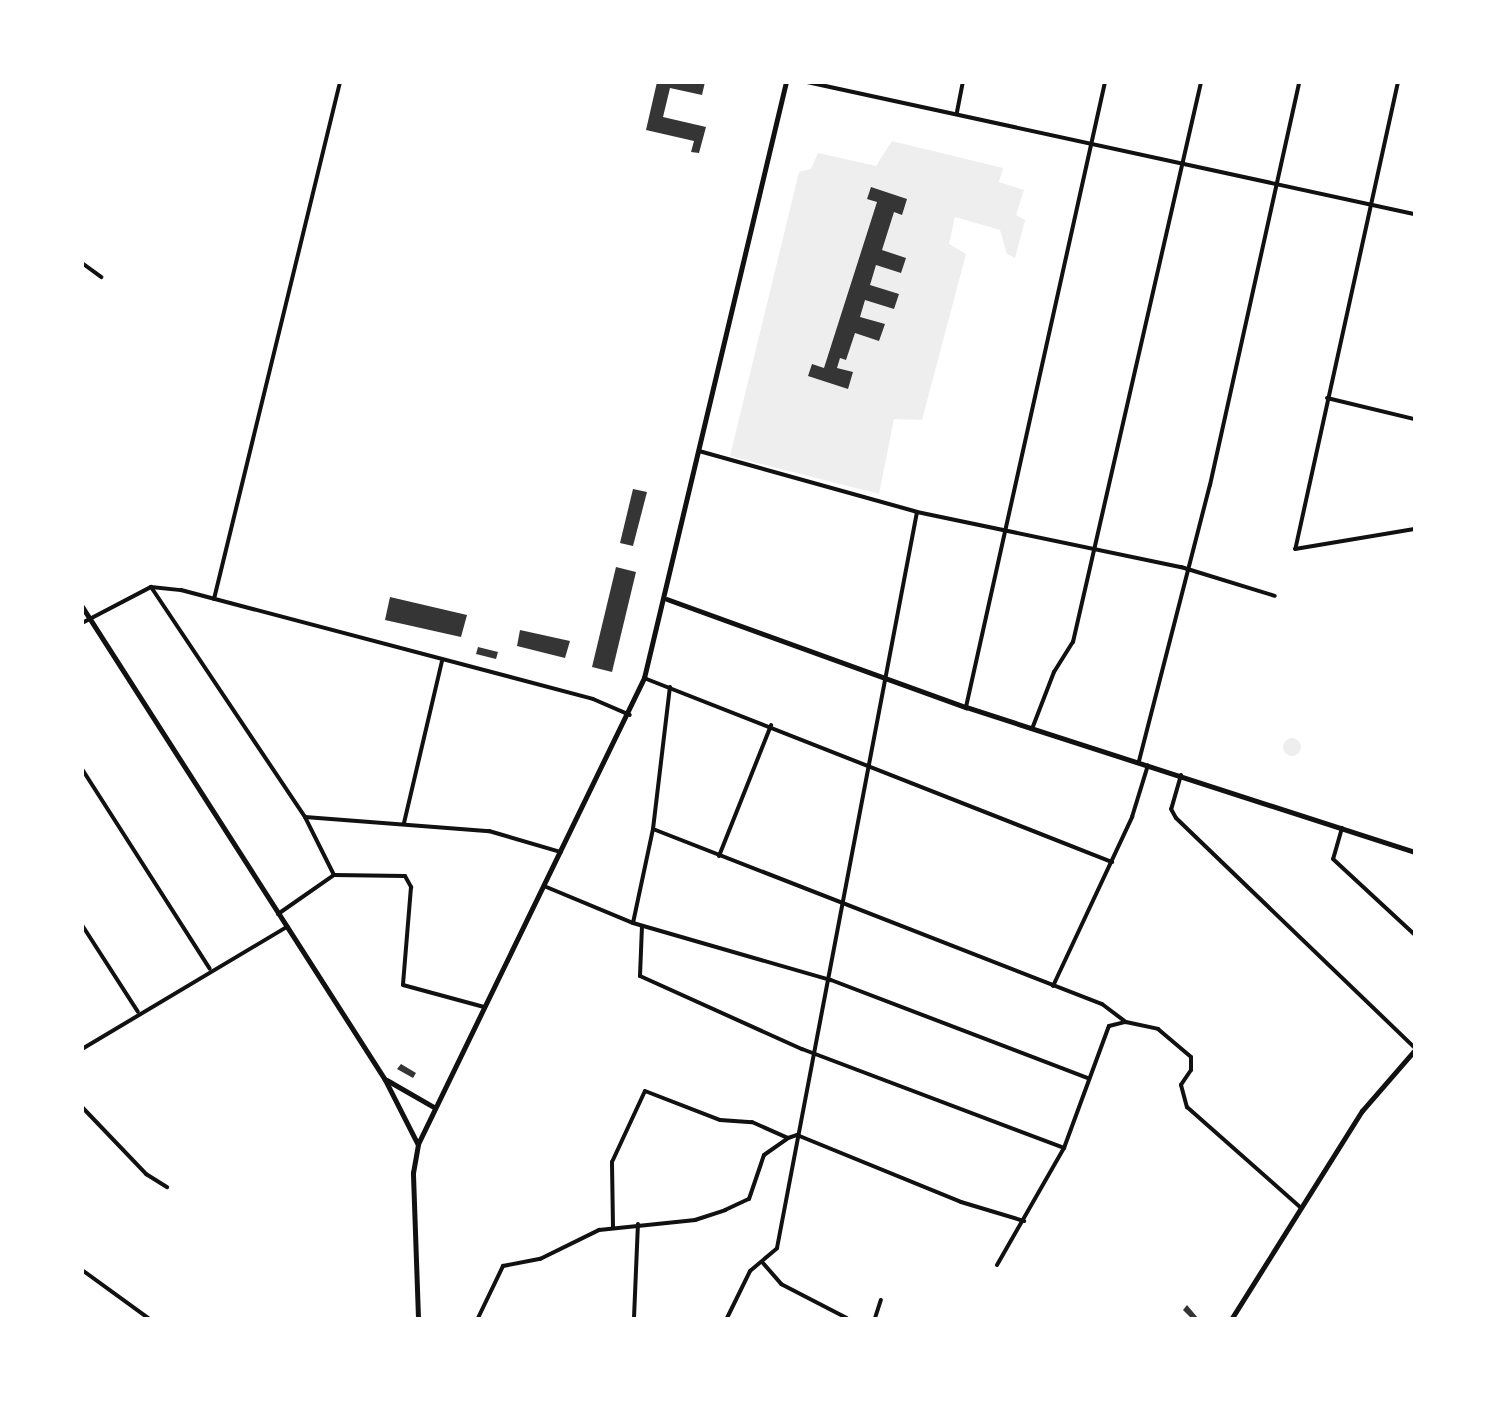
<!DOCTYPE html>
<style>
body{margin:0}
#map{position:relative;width:1497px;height:1401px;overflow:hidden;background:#fff;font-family:"IBM Plex Serif",serif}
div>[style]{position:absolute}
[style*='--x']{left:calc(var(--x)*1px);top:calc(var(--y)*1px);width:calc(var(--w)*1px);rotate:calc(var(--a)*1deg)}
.green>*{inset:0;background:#eee}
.round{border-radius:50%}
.building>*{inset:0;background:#353535}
.minor>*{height:4px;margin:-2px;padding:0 2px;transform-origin:2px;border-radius:2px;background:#111}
.tertiary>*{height:4.5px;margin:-2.25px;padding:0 2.25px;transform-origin:2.25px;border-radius:2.25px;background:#111}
span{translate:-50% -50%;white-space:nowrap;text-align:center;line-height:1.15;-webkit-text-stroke:4.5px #fff;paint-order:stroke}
.frame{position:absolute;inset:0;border:84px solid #fff;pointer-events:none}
</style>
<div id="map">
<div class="green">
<div style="clip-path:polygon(892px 141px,1003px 168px,999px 182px,1024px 190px,1016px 215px,1025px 220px,1015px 258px,1007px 254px,1000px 230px,955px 217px,949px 244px,966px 254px,922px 420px,894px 419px,879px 494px,730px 456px,799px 172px,811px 169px,818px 153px,876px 166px)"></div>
<div class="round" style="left:1283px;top:738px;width:18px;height:18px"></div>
</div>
<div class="building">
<div style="clip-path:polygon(657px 82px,705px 82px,702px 95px,670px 88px,663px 117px,706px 127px,699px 153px,691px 152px,694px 141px,646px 130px)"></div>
<div style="clip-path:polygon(871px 187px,907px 199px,902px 215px,894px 212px,882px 250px,906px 258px,901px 273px,876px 265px,870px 285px,899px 294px,894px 309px,865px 300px,860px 317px,885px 324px,879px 341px,855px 333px,846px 360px,840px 358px,837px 368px,853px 372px,848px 389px,808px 376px,812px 364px,824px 368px,877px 202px,867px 199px)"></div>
<div style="clip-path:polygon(633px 489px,647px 492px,633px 546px,620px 543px)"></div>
<div style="clip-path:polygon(616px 567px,636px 572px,612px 672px,592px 667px)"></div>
<div style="clip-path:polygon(390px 597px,467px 615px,461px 637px,385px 620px)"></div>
<div style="clip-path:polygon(520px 630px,570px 641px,565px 658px,517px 646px)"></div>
<div style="clip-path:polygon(478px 647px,498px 652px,496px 659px,476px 654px)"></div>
<div style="clip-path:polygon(401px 1064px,416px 1073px,413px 1078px,397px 1069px)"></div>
<div style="clip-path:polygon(1187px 1305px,1198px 1318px,1191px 1318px,1183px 1310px)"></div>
</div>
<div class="minor">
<div style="--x:807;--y:82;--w:621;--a:12.27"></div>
<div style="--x:1398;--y:82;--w:478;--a:102.4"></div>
<div style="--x:1295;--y:549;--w:121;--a:-9.5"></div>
<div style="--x:957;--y:112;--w:31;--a:-79"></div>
<div style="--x:82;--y:263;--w:24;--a:36"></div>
<div style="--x:1327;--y:398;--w:89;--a:13.6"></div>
<div style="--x:699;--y:451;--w:226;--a:15.6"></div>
<div style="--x:917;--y:512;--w:270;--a:11.8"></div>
<div style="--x:1181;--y:567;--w:98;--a:17.1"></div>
<div style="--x:151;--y:587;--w:277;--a:56.2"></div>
<div style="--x:214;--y:599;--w:532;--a:-76.3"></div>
<div style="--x:82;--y:623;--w:78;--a:-27.6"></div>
<div style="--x:151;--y:587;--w:30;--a:6"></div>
<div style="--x:181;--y:590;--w:426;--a:14.8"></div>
<div style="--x:593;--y:699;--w:40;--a:23.4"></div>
<div style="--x:644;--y:678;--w:503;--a:21.46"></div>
<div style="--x:966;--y:707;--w:640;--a:-77.46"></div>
<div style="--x:1032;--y:729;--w:61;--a:-68.9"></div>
<div style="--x:1054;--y:672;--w:36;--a:-58"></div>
<div style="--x:1073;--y:642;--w:574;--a:-77.12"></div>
<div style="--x:1139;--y:761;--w:285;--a:-75.6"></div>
<div style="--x:1210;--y:485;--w:413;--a:-77.5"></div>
<div style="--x:82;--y:769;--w:237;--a:57.4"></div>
<div style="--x:1181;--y:775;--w:35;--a:106"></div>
<div style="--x:1171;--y:809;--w:10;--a:61"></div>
<div style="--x:1176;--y:818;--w:330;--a:43.9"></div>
<div style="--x:404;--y:823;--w:166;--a:-76.8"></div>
<div style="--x:1342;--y:828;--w:32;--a:106"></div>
<div style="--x:1333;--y:859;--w:110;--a:42.8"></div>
<div style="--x:653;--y:829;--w:482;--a:21.3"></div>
<div style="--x:1102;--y:1004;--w:30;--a:37"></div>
<div style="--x:1126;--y:1022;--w:33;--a:12"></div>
<div style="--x:1158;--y:1029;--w:43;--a:40.3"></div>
<div style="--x:1191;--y:1057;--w:13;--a:90"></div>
<div style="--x:1191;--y:1070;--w:18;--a:124"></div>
<div style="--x:1181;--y:1085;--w:23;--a:75"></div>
<div style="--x:1187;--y:1107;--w:152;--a:41.5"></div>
<div style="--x:719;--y:856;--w:141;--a:-68.3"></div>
<div style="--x:334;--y:875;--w:71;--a:0.8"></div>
<div style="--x:405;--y:876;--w:13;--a:61"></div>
<div style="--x:411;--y:887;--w:98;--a:94.7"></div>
<div style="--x:403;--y:985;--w:84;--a:15.2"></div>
<div style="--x:544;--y:886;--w:96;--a:22.6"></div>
<div style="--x:633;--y:923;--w:206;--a:16.1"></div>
<div style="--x:831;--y:980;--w:275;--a:20.9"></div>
<div style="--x:278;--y:914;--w:68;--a:-34.9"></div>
<div style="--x:334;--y:875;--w:65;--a:-116.6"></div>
<div style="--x:305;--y:817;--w:185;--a:4.4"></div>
<div style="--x:489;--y:831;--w:75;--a:16.3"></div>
<div style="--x:633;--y:923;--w:96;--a:-78"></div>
<div style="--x:653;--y:829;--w:143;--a:-83.2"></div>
<div style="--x:82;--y:925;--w:103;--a:57.2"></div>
<div style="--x:642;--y:926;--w:50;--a:92.3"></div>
<div style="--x:640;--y:976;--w:178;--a:24.3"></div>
<div style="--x:802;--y:1049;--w:280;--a:20.7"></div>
<div style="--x:1053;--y:986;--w:187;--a:-64.9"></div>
<div style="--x:1132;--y:817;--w:54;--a:-72.9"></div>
<div style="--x:82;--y:1049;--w:239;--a:-30.8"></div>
<div style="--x:82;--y:1107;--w:93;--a:46.3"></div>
<div style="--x:146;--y:1174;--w:25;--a:32"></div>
<div style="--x:613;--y:1227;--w:65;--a:-90.9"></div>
<div style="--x:612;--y:1162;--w:78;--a:-65.1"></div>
<div style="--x:645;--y:1091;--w:80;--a:21.1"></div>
<div style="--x:720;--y:1120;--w:32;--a:4"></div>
<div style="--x:752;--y:1122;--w:39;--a:24"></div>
<div style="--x:788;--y:1138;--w:9;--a:-18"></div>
<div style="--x:797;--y:1135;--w:177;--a:22.2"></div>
<div style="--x:961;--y:1202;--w:66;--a:16.8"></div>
<div style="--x:763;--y:1263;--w:28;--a:49"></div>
<div style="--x:781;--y:1284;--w:74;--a:27.3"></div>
<div style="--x:997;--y:1265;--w:135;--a:-60.2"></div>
<div style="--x:1064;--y:1148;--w:130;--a:-69.8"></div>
<div style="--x:1109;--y:1026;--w:16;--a:-14"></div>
<div style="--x:82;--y:1270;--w:82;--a:36"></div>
<div style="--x:478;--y:1318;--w:58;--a:-64.3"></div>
<div style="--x:503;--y:1266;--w:38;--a:-11"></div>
<div style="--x:540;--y:1259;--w:66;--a:-26.2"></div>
<div style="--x:599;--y:1230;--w:97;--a:-5.9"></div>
<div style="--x:695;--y:1220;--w:32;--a:-18"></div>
<div style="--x:725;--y:1210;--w:26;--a:-25"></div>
<div style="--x:749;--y:1199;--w:46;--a:-71.2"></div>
<div style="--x:764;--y:1155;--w:29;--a:-35"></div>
<div style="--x:634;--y:1318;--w:94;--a:-87.6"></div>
<div style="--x:727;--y:1318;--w:52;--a:-63.9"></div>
<div style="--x:750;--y:1271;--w:35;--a:-40"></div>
<div style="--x:777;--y:1248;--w:749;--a:-79.23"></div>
<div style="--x:875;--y:1318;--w:19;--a:-72"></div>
</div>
<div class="tertiary">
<div style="--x:667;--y:599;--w:318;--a:19.9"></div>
<div style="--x:966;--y:707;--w:471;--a:17.9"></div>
<div style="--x:82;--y:606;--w:562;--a:57.36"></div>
<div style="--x:385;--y:1079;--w:73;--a:63.1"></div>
<div style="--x:387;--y:1080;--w:54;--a:29.9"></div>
<div style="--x:418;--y:1318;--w:145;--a:-92"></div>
<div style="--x:413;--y:1173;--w:29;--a:-80"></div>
<div style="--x:418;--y:1144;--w:518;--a:-64.13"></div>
<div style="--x:644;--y:678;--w:613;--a:-76.6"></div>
<div style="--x:1232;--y:1318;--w:244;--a:-57.9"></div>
<div style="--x:1362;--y:1111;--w:79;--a:-49.1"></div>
</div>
<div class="frame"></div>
</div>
